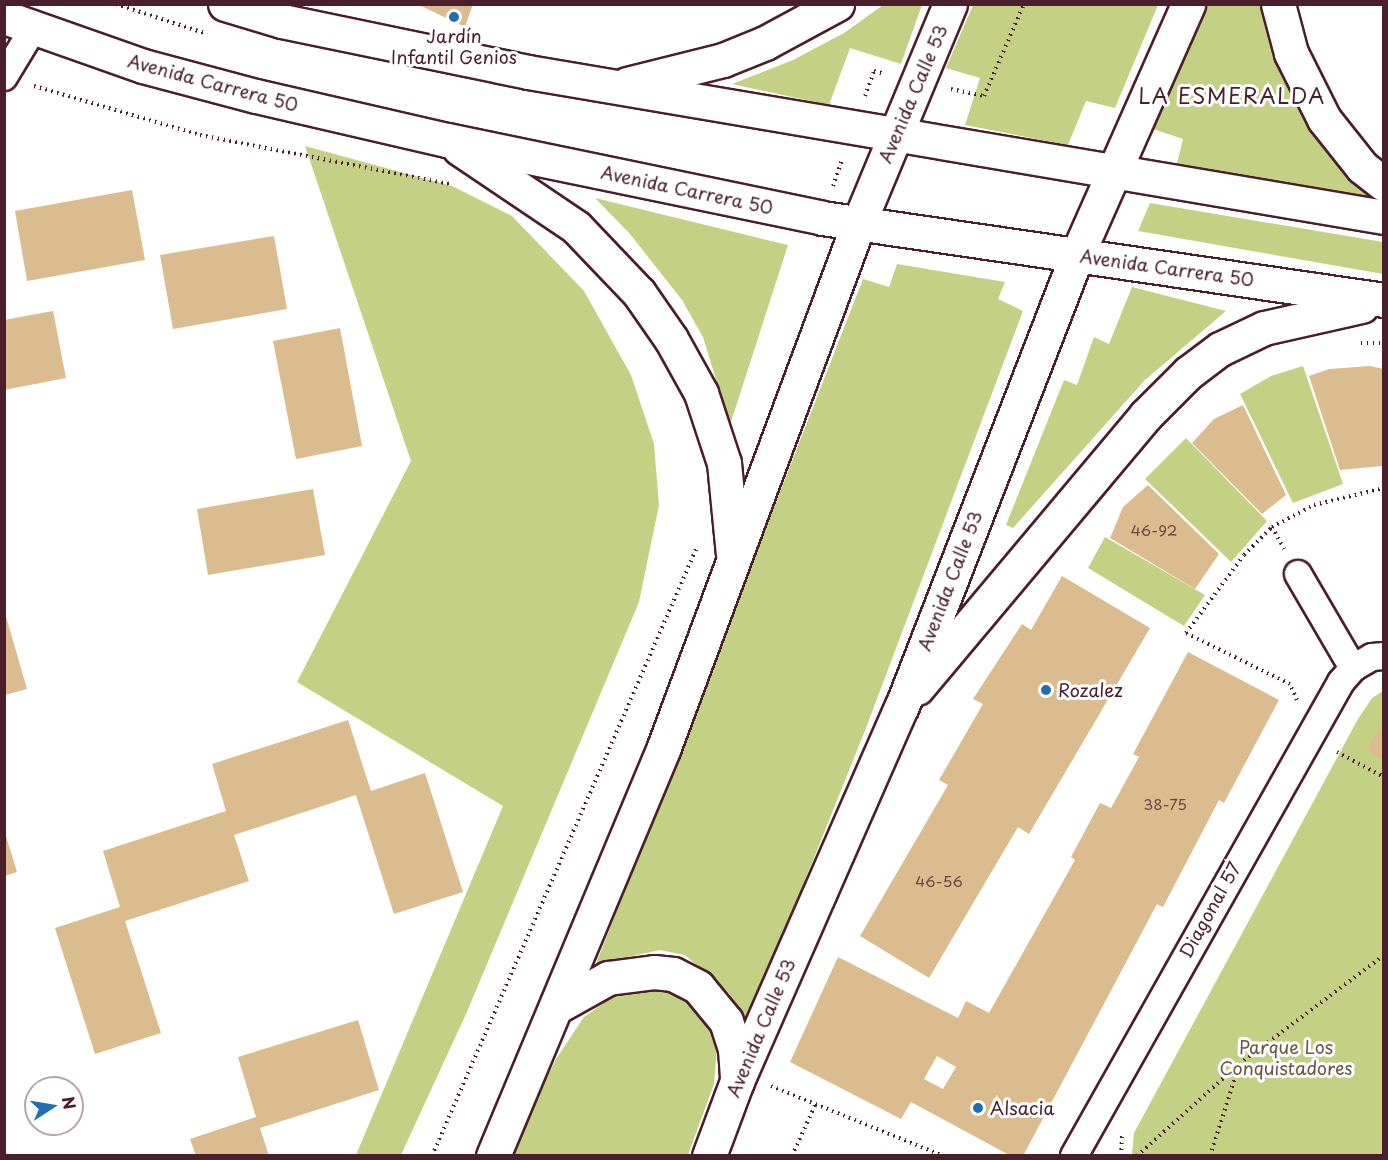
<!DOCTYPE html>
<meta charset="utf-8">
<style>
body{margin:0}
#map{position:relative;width:1388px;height:1160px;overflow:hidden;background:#fff;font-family:"Playpen Sans",sans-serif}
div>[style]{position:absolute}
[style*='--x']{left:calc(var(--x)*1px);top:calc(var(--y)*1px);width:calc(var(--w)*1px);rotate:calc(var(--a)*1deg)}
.green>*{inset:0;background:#c4d084}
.building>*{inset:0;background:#dabc8e}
.path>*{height:4px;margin-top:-2px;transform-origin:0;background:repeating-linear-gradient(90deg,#4a1f2b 0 1.5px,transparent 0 6px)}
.roads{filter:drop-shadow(2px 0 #4a1f2b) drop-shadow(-2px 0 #4a1f2b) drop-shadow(0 2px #4a1f2b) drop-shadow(0 -2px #4a1f2b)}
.street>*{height:26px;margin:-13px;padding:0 13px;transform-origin:13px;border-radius:13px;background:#fff}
.secondary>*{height:33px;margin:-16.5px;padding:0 16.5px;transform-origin:16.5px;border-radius:16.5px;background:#fff}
.dots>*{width:16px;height:16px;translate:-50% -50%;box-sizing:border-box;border:3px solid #fff;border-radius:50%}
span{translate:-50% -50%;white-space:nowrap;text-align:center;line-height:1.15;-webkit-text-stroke:6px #fff;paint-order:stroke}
.number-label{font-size:15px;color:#6e4644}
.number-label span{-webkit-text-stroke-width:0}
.poi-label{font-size:18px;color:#4a1f2b}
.left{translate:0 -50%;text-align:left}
.street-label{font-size:18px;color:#4a1f2b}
.park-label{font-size:18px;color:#6f5446}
.quarter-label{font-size:21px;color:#4a1f2b;letter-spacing:1.5px}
.frame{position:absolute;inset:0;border:6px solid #4a1f2b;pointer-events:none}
.north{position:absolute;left:24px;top:1076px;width:60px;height:60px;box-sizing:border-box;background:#fff;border:2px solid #b7a5aa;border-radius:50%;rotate:78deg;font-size:16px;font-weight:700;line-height:24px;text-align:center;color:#4a1f2b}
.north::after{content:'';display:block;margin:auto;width:21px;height:27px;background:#1f6fb2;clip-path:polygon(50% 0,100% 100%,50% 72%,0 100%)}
</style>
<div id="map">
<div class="green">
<div style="clip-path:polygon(883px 5px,922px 5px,901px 64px,850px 48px,829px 105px,732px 84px,793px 60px,844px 33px)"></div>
<div style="clip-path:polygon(973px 5px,973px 4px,1158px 5px,1115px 108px,1086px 101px,1068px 145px,965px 125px,980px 78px,946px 68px)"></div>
<div style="clip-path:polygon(1202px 5px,1264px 5px,1304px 111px,1343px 171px,1379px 207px,1175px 171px,1183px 139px,1153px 129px)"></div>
<div style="clip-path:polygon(305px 146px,452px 186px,512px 216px,584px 291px,631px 375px,654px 444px,659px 505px,639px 602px,466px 1014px,401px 1155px,356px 1155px,503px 806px,297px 682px,411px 461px)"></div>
<div style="clip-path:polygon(595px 198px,788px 245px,730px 425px,703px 337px,682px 300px,630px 234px)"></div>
<div style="clip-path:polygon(1150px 203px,1383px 242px,1383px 274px,1138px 231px)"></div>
<div style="clip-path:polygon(897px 264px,1005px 282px,998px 299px,1023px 311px,866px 728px,745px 1030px,729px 993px,685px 955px,660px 950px,596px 964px,863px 279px,889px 287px)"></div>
<div style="clip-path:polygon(1132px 287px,1226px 311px,1145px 380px,1013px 528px,1006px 525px,1064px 380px,1077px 385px,1094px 337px,1109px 344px)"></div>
<div style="clip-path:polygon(1303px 366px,1343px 484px,1293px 503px,1240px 394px,1271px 376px)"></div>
<div style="clip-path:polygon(1186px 438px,1267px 521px,1231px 562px,1145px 479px)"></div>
<div style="clip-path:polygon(1105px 537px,1205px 595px,1184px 626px,1088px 568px)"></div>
<div style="clip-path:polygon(1383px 691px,1383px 1155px,1132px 1155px,1134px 1133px,1358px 719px,1372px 698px)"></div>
<div style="clip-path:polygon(644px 988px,669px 991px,690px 1000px,710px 1017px,717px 1047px,714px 1084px,688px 1155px,509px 1156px,556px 1059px,584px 1017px,615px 995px)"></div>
</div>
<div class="building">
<div style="clip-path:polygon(417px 4px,473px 4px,465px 27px)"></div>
<div style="clip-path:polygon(132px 190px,145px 260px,27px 281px,15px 211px)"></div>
<div style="clip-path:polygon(274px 236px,287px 309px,173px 329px,160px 255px)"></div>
<div style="clip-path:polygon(53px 311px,66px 378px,4px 390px,4px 320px)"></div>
<div style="clip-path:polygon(340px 328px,362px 446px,296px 459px,273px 341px)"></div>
<div style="clip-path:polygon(1370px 366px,1384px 369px,1382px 466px,1340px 470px,1309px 376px,1329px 369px)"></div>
<div style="clip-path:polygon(1243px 405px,1286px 495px,1262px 514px,1192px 443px,1214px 419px)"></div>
<div style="clip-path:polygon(1148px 485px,1219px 554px,1195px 589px,1110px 538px,1123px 507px)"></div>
<div style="clip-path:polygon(313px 489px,325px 555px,208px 575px,197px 509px)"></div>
<div style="clip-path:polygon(1062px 576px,1150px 628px,1029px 834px,1018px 827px,929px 978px,860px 936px,948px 785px,939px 780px,983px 704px,973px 699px,1022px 624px,1031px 630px)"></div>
<div style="clip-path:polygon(5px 613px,27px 689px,5px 695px)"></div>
<div style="clip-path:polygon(evenodd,1188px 652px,1279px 700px,1224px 803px,1219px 800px,1163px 907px,1157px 904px,1023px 1156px,1011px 1156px,911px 1102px,901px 1119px,790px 1062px,838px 957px,958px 1018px,966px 1001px,989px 1013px,1075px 860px,1071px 857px,1100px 803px,1111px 808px,1139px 757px,1133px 754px,1188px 652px,937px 1056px,956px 1067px,943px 1089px,924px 1079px,937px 1056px)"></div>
<div style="clip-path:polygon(348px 720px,371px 791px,425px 773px,463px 892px,394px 914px,356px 795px,234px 835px,249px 881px,125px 921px,161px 1033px,95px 1054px,55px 928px,120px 907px,103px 851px,226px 811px,212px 764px)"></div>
<div style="clip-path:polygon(1384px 720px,1384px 760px,1367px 750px)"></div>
<div style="clip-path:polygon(5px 833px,17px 872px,5px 876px)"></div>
<div style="clip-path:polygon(358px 1020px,379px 1090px,260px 1128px,269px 1156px,196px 1156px,190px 1139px,256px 1117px,238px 1057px)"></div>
</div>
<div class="path">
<div style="--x:116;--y:4;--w:96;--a:18.2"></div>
<div style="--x:34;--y:86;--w:173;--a:16.4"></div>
<div style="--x:200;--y:135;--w:254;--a:11.1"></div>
<div style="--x:951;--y:89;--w:34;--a:12"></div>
<div style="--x:984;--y:96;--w:100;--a:-66.5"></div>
<div style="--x:865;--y:96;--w:27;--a:-70"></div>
<div style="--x:874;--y:71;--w:11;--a:15"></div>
<div style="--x:833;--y:186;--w:28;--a:-71"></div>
<div style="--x:1361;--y:343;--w:23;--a:0"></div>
<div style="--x:1272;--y:527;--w:25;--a:61"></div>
<div style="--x:1297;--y:700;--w:17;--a:-114"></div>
<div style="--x:1290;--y:684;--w:116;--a:-153.9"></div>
<div style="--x:1186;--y:633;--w:97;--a:-53.4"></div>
<div style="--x:1244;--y:555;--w:40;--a:-45"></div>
<div style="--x:1272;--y:527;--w:47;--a:-27.6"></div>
<div style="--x:1314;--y:505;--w:72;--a:-13.7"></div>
<div style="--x:1337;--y:752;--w:53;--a:28"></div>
<div style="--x:771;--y:1086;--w:186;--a:22.1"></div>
<div style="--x:432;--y:1156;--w:664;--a:-66.48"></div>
<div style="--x:792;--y:1156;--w:58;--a:-65.6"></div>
<div style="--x:1121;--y:1156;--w:21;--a:-87"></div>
<div style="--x:1137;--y:1156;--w:137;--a:-42"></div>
<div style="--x:1239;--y:1064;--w:181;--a:-36.9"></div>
<div style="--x:1210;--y:1156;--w:96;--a:-72.3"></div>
</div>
<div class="roads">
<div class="street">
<div style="--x:4;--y:77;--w:56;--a:-58.9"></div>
<div style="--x:1298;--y:574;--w:109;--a:59.7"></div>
<div style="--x:1074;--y:1156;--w:544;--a:-60.61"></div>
<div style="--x:1341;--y:682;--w:18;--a:-49"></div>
<div style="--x:1353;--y:668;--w:22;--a:-30"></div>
<div style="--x:1372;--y:657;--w:12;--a:-5"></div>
</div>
<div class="secondary">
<div style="--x:225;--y:4;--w:59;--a:16.6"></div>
<div style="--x:282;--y:21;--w:251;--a:11.7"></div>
<div style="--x:528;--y:72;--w:868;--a:9.61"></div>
<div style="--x:1278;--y:4;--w:51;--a:75.1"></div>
<div style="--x:1291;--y:53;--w:74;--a:63.4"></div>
<div style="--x:1324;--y:119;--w:61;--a:51.6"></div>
<div style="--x:1362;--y:167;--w:28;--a:38"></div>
<div style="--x:4;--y:17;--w:147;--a:19.4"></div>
<div style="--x:143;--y:66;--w:117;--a:14.9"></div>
<div style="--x:256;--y:96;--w:196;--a:13"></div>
<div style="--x:447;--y:140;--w:383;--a:11.7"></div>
<div style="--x:822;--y:218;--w:568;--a:8.3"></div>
<div style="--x:627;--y:84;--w:99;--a:-14"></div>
<div style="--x:723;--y:60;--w:45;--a:-22"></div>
<div style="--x:765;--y:43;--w:82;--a:-28.4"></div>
<div style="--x:459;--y:148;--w:141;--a:34"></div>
<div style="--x:576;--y:227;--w:91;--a:46.3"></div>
<div style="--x:639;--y:293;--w:56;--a:55.2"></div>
<div style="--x:671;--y:339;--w:62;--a:60.9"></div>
<div style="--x:701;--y:393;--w:74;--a:71.8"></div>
<div style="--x:724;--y:463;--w:91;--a:84.4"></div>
<div style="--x:917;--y:688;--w:355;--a:-50"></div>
<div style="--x:1145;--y:416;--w:61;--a:-45"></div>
<div style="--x:1188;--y:373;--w:40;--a:-37"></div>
<div style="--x:1220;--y:349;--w:49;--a:-25.5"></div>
<div style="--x:1264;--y:328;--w:100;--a:-12.7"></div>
<div style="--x:556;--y:1007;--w:60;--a:-29.1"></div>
<div style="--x:608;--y:978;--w:46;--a:-7.4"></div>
<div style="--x:654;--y:972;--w:19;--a:6"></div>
<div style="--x:673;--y:974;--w:28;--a:27"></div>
<div style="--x:698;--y:987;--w:44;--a:50.5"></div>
<div style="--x:726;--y:1021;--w:29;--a:72"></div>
<div style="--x:735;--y:1049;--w:32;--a:86"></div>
<div style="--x:493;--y:1156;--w:443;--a:-67.3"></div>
<div style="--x:664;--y:747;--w:557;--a:-69.61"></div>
<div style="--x:858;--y:225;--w:239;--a:-67.4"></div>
<div style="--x:709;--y:1156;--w:80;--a:-69.5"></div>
<div style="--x:737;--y:1081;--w:410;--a:-66.3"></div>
<div style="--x:902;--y:706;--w:484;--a:-68.8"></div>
<div style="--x:1077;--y:255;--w:274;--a:-66.1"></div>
</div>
</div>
<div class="dots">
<div style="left:454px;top:17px;background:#1f6fb2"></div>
<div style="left:1046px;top:690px;background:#1f6fb2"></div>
<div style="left:978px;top:1108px;background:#1f6fb2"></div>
</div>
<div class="number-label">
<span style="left:1154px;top:530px">46-92</span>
<span style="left:1165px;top:804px">38-75</span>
<span style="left:939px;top:881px">46-56</span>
</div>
<div class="poi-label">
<span style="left:454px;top:47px">Jardín<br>Infantil Genios</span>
<span class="left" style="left:1058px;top:690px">Rozalez</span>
<span class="left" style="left:990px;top:1108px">Alsacia</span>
</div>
<div class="street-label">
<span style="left:213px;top:83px;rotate:15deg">Avenida Carrera 50</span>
<span style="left:913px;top:94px;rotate:-67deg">Avenida Calle 53</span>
<span style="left:687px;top:190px;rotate:12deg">Avenida Carrera 50</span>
<span style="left:1167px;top:268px;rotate:8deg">Avenida Carrera 50</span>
<span style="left:950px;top:581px;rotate:-69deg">Avenida Calle 53</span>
<span style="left:1210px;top:910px;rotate:-61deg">Diagonal 57</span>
<span style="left:761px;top:1028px;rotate:-67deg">Avenida Calle 53</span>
</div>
<div class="park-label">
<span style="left:1286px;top:1058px">Parque Los<br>Conquistadores</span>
</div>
<div class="quarter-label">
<span style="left:1232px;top:95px">LA ESMERALDA</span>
</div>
<div class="frame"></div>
<div class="north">N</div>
</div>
